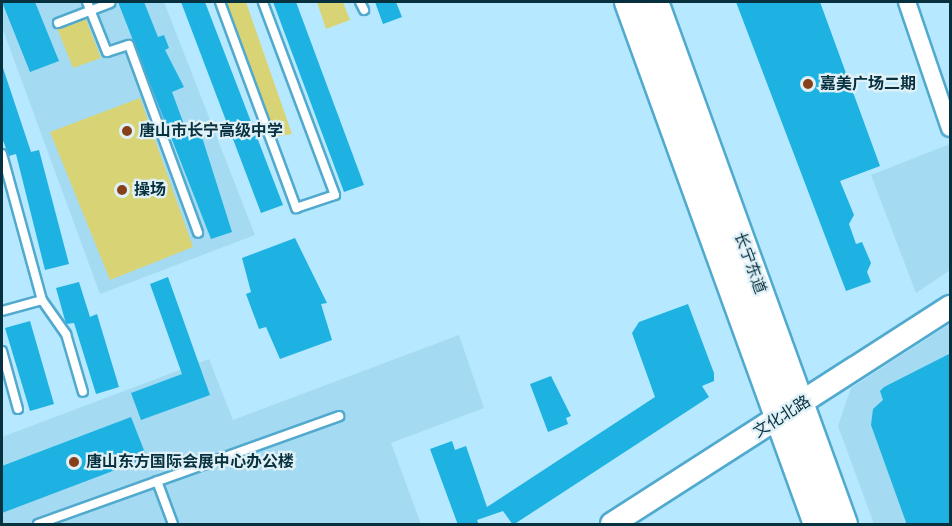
<!DOCTYPE html>
<meta charset="utf-8">
<style>
body{margin:0}
#map{position:relative;width:952px;height:526px;overflow:hidden;background:#b6e8ff;font-family:Signika,"Noto Sans SC",sans-serif}
div>[style]{position:absolute}
[style*='--x']{left:calc(var(--x)*1px);top:calc(var(--y)*1px);width:calc(var(--w)*1px);rotate:calc(var(--a)*1deg)}
.built>*{inset:0;background:#a4dbf2}
.green>*{inset:0;background:#d8d475}
.building>*{inset:0;background:#1db2e1}
.roads{filter:drop-shadow(2px 0 #51aace) drop-shadow(-2px 0 #51aace) drop-shadow(0 2px #51aace) drop-shadow(0 -2px #51aace)}
.lane>*{height:8px;margin:-4px;padding:0 4px;transform-origin:4px;border-radius:4px;background:#fff}
.street>*{height:16px;margin:-8px;padding:0 8px;transform-origin:8px;border-radius:8px;background:#fff}
.secondary>*{height:22px;margin:-11px;padding:0 11px;transform-origin:11px;border-radius:11px;background:#fff}
.primary>*{height:26px;margin:-13px;padding:0 13px;transform-origin:13px;border-radius:13px;background:#fff}
.dots>*{width:16px;height:16px;translate:-50% -50%;box-sizing:border-box;border:3px solid #e0f0f7;border-radius:50%}
span{translate:-50% -50%;white-space:nowrap;text-align:center;line-height:1.15;-webkit-text-stroke:4.5px #e0f0f7;paint-order:stroke}
.poi-label{font-size:16px;color:#08313f;font-weight:700}
.left{translate:0 -50%;text-align:left}
.street-label{font-size:16px;color:#08313f}
.frame{position:absolute;inset:0;border:3px solid #08313f;pointer-events:none}
</style>
<div id="map">
<div class="built">
<div style="clip-path:polygon(2px 2px,164px 2px,255px 235px,100px 294px,2px 27px)"></div>
<div style="clip-path:polygon(950px 144px,950px 270px,916px 293px,871px 175px)"></div>
<div style="clip-path:polygon(950px 324px,950px 524px,874px 524px,838px 426px,851px 388px)"></div>
<div style="clip-path:polygon(459px 335px,484px 408px,391px 443px,421px 524px,2px 524px,2px 437px,209px 359px,233px 420px)"></div>
</div>
<div class="green">
<div style="clip-path:polygon(224px 2px,246px 2px,292px 134px,275px 137px)"></div>
<div style="clip-path:polygon(317px 2px,343px 2px,350px 20px,326px 29px)"></div>
<div style="clip-path:polygon(85px 17px,101px 58px,73px 68px,57px 28px)"></div>
<div style="clip-path:polygon(140px 98px,193px 247px,110px 280px,50px 132px)"></div>
</div>
<div class="building">
<div style="clip-path:polygon(2px 2px,35px 2px,59px 61px,30px 72px)"></div>
<div style="clip-path:polygon(118px 2px,144px 2px,158px 37px,164px 35px,169px 48px,165px 50px,184px 87px,172px 92px,189px 138px,201px 134px,232px 232px,211px 239px)"></div>
<div style="clip-path:polygon(181px 2px,205px 2px,283px 205px,261px 213px)"></div>
<div style="clip-path:polygon(273px 2px,296px 2px,364px 185px,344px 192px)"></div>
<div style="clip-path:polygon(375px 2px,396px 2px,402px 17px,383px 24px)"></div>
<div style="clip-path:polygon(736px 2px,820px 2px,880px 166px,840px 181px,854px 215px,849px 224px,856px 244px,862px 242px,871px 263px,867px 272px,871px 282px,846px 291px)"></div>
<div style="clip-path:polygon(2px 65px,31px 152px,39px 150px,69px 264px,45px 270px,16px 154px,9px 156px,2px 138px)"></div>
<div style="clip-path:polygon(295px 238px,327px 303px,321px 304px,332px 340px,280px 359px,266px 327px,259px 329px,246px 294px,251px 292px,242px 258px)"></div>
<div style="clip-path:polygon(168px 277px,210px 395px,141px 420px,131px 393px,182px 374px,150px 284px)"></div>
<div style="clip-path:polygon(79px 282px,90px 317px,97px 314px,119px 387px,96px 394px,74px 323px,66px 324px,56px 288px)"></div>
<div style="clip-path:polygon(688px 304px,714px 373px,714px 381px,702px 386px,709px 397px,513px 525px,503px 511px,477px 520px,479px 525px,458px 525px,430px 449px,452px 441px,455px 450px,466px 446px,487px 507px,655px 397px,632px 333px,639px 322px)"></div>
<div style="clip-path:polygon(30px 321px,54px 404px,30px 411px,5px 328px)"></div>
<div style="clip-path:polygon(951px 353px,951px 525px,907px 525px,871px 425px,873px 409px,883px 400px,880px 391px,884px 387px)"></div>
<div style="clip-path:polygon(551px 376px,571px 416px,566px 418px,568px 424px,548px 432px,530px 384px)"></div>
<div style="clip-path:polygon(131px 417px,147px 458px,2px 513px,2px 466px)"></div>
</div>
<div class="roads">
<div class="lane">
<div style="--x:87;--y:2;--w:54;--a:68.2"></div>
<div style="--x:107;--y:52;--w:23;--a:-18"></div>
<div style="--x:129;--y:45;--w:200;--a:69.8"></div>
<div style="--x:220;--y:2;--w:220;--a:69.7"></div>
<div style="--x:296;--y:208;--w:41;--a:-18.4"></div>
<div style="--x:335;--y:195;--w:206;--a:-110.5"></div>
<div style="--x:360;--y:2;--w:9;--a:63"></div>
<div style="--x:58;--y:23;--w:56;--a:-21"></div>
<div style="--x:2;--y:154;--w:151;--a:74.7"></div>
<div style="--x:42;--y:300;--w:42;--a:54.8"></div>
<div style="--x:66;--y:334;--w:60;--a:73.7"></div>
<div style="--x:2;--y:311;--w:41;--a:-15.4"></div>
<div style="--x:2;--y:351;--w:60;--a:74.6"></div>
<div style="--x:157;--y:481;--w:46;--a:69.6"></div>
<div style="--x:38;--y:524;--w:320;--a:-19.7"></div>
</div>
<div class="street">
<div style="--x:907;--y:2;--w:133;--a:71.2"></div>
</div>
<div class="secondary">
<div style="--x:612;--y:524;--w:402;--a:-32.7"></div>
</div>
<div class="primary">
<div style="--x:628;--y:2;--w:555;--a:70.1"></div>
<div style="--x:655;--y:2;--w:555;--a:70.1"></div>
</div>
</div>
<div class="dots">
<div style="left:808px;top:84px;background:#86401a"></div>
<div style="left:127px;top:131px;background:#86401a"></div>
<div style="left:122px;top:190px;background:#86401a"></div>
<div style="left:74px;top:462px;background:#86401a"></div>
</div>
<div class="poi-label">
<span class="left" style="left:820px;top:84px">嘉美广场二期</span>
<span class="left" style="left:139px;top:131px">唐山市长宁高级中学</span>
<span class="left" style="left:134px;top:190px">操场</span>
<span class="left" style="left:86px;top:462px">唐山东方国际会展中心办公楼</span>
</div>
<div class="street-label">
<span style="left:750px;top:263px;rotate:70deg">长宁东道</span>
<span style="left:782px;top:417px;rotate:-32deg">文化北路</span>
</div>
<div class="frame"></div>
</div>
